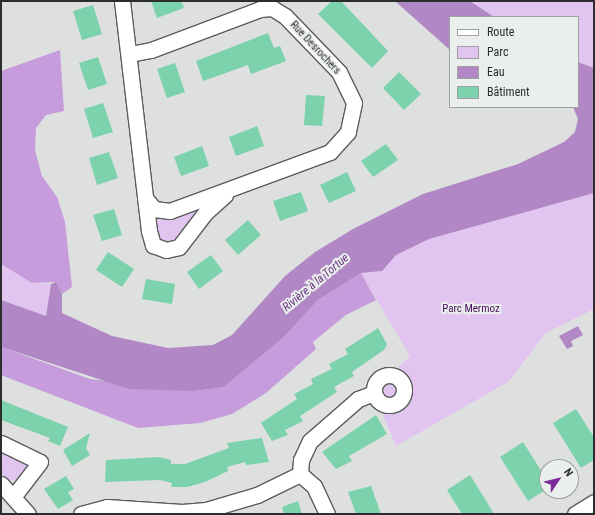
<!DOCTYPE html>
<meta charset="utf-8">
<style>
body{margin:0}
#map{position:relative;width:595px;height:515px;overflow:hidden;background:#dde0df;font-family:"Roboto Condensed",sans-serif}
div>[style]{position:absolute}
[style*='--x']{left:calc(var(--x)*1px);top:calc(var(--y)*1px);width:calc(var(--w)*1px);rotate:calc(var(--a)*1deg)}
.green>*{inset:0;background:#e1c4ef}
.round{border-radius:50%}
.forest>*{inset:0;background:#c79cdc}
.water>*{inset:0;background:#b187c5}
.building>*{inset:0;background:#7bd2ad}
.roads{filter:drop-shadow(1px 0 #5a5d5b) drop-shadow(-1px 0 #5a5d5b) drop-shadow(0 1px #5a5d5b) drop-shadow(0 -1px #5a5d5b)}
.minor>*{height:15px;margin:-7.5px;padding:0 7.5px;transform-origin:7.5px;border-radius:7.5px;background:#fff}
.minor>.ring{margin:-7.5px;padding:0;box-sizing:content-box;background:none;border:15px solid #fff;border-radius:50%}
span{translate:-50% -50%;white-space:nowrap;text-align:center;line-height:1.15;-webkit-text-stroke:4px #eaeeec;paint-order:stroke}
.street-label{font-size:11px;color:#2c2e2d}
.park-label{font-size:11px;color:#460d5a}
.water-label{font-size:12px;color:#6a3581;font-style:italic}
.frame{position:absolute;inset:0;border:2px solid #2c2e2d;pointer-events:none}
.legend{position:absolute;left:449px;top:16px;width:130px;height:92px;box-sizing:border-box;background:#eaeeec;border:1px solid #9ea1a0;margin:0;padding:5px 7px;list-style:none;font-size:12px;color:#2c2e2d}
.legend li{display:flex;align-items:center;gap:8px;height:20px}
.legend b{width:20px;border:1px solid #9ea1a0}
.north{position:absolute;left:539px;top:459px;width:40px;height:40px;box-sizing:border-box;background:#eaeeec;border:1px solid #9ea1a0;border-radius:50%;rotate:55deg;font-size:11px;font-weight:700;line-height:16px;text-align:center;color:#2c2e2d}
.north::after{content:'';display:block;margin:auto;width:14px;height:18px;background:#7b2a9b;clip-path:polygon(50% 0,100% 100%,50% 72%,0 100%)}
</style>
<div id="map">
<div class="green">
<div style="clip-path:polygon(470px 1px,594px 1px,594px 68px,578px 62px,578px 17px,494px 17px)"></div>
<div style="clip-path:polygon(594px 193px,594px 309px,546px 333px,508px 382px,396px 446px,381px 410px,400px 409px,410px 397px,409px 381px,396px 369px,410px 356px,361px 273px,379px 272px,396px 255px,429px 239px)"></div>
<div style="clip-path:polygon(194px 209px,197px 210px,174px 242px,158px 241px,154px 219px,179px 216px)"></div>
<div style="clip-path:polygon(1px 264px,32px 283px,51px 284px,46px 316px,1px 300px)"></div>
<div class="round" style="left:382px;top:383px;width:14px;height:14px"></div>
<div style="clip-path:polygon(1px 451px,31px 463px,20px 480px,9px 480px,1px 473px)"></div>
</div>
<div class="forest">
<div style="clip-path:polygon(60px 50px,64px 111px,46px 115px,36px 128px,35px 150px,42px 176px,57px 197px,65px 222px,72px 287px,62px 294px,56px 282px,32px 283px,1px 264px,1px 71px)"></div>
<div style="clip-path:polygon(361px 273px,376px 300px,346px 315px,313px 342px,316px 349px,266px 393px,232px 414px,200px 423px,138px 428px,1px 375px,1px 347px,90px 379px,195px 391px,224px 387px,285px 336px,318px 300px)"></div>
</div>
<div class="water">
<div style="clip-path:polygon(395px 1px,470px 1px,494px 17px,450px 17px,450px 50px)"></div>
<div style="clip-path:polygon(578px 62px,594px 68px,594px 193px,429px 239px,396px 255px,382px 271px,361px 273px,318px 300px,285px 336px,224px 387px,195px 391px,129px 389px,1px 347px,1px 300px,46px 316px,51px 284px,56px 282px,62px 294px,62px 313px,112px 336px,168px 348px,213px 345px,232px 335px,285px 276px,315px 252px,353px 229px,423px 194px,518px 164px,564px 142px,575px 132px,578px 119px,573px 107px,578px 107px)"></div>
<div style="clip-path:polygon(578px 326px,583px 335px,571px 341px,573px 346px,567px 349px,559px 336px)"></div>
</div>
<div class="building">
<div style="clip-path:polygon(151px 1px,181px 1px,184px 8px,157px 18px)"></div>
<div style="clip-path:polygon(332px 1px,341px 1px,388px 51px,372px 68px,318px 14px)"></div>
<div style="clip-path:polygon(93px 5px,102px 34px,82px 40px,73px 11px)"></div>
<div style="clip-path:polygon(268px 33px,274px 48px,280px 46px,286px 61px,251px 74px,248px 65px,203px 81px,196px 61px)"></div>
<div style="clip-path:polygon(98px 57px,107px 84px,88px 90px,79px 63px)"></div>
<div style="clip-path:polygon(175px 63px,185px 92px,167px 98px,157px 69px)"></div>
<div style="clip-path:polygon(399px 72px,421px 94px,404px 110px,383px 88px)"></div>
<div style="clip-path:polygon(306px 95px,325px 96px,322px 126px,304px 125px)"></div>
<div style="clip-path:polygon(103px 103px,113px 132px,93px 138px,84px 109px)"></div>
<div style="clip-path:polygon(257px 126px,264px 146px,236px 156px,229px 137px)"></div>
<div style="clip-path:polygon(386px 144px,398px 160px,373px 177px,361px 161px)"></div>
<div style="clip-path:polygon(202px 146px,209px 166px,181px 176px,174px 157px)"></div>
<div style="clip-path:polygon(109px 152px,118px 178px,97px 185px,89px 158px)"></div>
<div style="clip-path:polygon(347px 172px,356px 191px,329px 203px,320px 185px)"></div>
<div style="clip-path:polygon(301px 192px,308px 211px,280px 221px,273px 201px)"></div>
<div style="clip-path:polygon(114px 209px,122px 235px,102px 241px,93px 215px)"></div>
<div style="clip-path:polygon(248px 220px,261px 235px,238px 255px,225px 240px)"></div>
<div style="clip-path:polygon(108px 252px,134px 269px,122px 287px,96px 270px)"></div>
<div style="clip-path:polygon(211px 255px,223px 271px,199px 289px,187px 272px)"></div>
<div style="clip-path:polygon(146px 279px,175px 284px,172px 304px,142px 299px)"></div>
<div style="clip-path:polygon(378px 328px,387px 344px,384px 350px,352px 372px,354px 376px,334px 387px,337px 392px,300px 416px,303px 421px,285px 430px,288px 435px,272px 441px,261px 423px,297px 399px,294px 394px,313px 384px,311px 379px,332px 369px,329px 364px,348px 354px,345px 349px)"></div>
<div style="clip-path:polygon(1px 400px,68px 427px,60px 446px,48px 441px,50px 438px,1px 420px)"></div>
<div style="clip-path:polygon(576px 409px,594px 437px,594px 460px,581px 468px,553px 423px)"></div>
<div style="clip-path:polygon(376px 415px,387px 434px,349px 456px,352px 461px,336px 469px,322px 452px)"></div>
<div style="clip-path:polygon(90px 433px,86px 448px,90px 455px,72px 466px,63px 450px)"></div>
<div style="clip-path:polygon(262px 438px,269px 462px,246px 465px,245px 462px,227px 467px,228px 471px,205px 482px,187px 487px,171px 487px,172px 483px,160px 480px,105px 482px,106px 460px,159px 457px,171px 460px,171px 464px,185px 464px,229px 448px,227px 443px)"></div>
<div style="clip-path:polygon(523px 442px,547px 480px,547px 489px,528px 501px,500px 457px)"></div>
<div style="clip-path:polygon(470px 475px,485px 499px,494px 514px,462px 514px,447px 490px)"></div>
<div style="clip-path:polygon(66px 476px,74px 489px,68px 492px,73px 500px,58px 509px,44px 489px)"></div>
<div style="clip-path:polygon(371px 486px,381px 514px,356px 514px,348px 492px)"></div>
<div style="clip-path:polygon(298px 501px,302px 514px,284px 514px,282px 507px)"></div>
</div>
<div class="roads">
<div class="minor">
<div style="--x:122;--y:1;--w:232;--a:83.3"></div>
<div style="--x:149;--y:231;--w:15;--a:74"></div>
<div style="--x:153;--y:245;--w:14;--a:21"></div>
<div style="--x:166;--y:250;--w:13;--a:-13"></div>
<div style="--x:179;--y:247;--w:43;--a:-52.6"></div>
<div style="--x:205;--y:213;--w:27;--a:-42"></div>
<div style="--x:130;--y:54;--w:21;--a:-11"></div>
<div style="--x:151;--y:50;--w:116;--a:-20.6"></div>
<div style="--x:260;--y:9;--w:12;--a:-5"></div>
<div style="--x:272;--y:8;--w:15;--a:32"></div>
<div style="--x:285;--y:16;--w:78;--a:46"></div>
<div style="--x:339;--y:72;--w:34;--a:64"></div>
<div style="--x:354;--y:103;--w:30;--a:102"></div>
<div style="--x:348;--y:132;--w:27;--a:132"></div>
<div style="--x:330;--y:152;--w:171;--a:159.8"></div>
<div style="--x:170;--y:211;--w:16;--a:-173"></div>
<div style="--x:154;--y:209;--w:14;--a:-129"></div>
<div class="ring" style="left:374px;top:375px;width:15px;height:15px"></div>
<div style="--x:1;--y:443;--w:43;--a:26"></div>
<div style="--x:40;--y:462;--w:44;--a:127.6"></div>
<div style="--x:300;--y:474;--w:14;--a:-86"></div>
<div style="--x:301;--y:460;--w:21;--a:-65"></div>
<div style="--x:310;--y:441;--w:64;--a:-41.2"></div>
<div style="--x:358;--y:399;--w:17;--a:-21"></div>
<div style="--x:1;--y:484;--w:40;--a:48"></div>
<div style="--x:81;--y:514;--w:27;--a:-15"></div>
<div style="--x:107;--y:507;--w:75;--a:3.8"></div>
<div style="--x:182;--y:512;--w:24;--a:-5"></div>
<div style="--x:206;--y:510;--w:53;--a:-16.4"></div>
<div style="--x:257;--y:495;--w:48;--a:-26"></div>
<div style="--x:300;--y:474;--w:18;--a:41"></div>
<div style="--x:314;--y:486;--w:31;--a:65"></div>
<div style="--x:575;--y:514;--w:22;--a:-32"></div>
</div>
</div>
<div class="street-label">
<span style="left:315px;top:48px;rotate:47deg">Rue Desrochers</span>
</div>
<div class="park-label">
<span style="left:471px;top:309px">Parc Mermoz</span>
</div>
<div class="water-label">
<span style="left:316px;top:283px;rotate:-40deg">Rivière à la Tortue</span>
</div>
<div class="frame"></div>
<ul class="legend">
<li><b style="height:5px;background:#fff"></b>Route</li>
<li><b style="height:11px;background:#e1c4ef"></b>Parc</li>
<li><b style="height:11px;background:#b187c5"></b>Eau</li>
<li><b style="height:11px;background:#7bd2ad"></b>Bâtiment</li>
</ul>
<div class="north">N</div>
</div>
